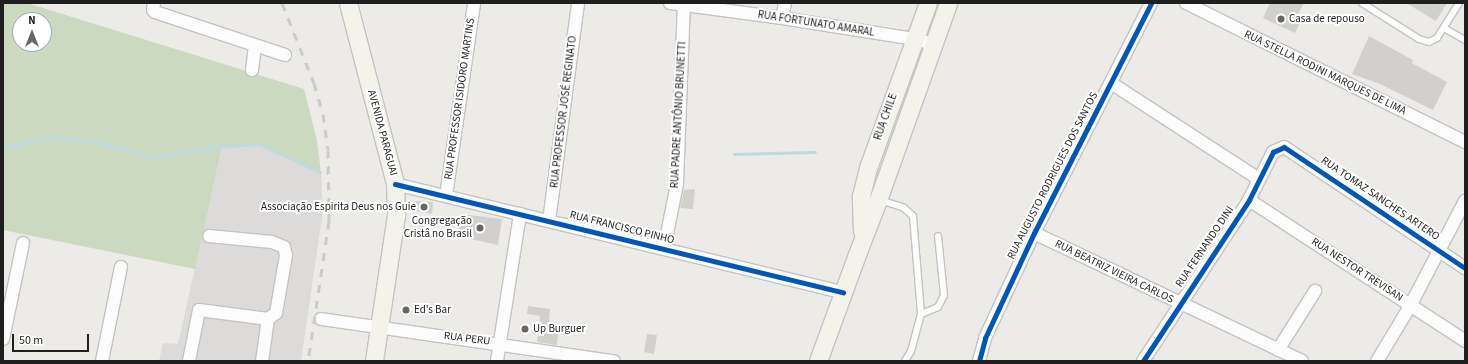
<!DOCTYPE html>
<meta charset="utf-8">
<style>
body{margin:0}
#map{position:relative;width:1468px;height:364px;overflow:hidden;background:#edebe8;font-family:"Source Sans 3",sans-serif}
div>[style]{position:absolute}
[style*='--x']{left:calc(var(--x)*1px);top:calc(var(--y)*1px);width:calc(var(--w)*1px);rotate:calc(var(--a)*1deg)}
.residential>*{inset:0;background:#dcdbd9}
.forest>*{inset:0;background:#cad9bf}
.stream>*{height:3px;margin:-1.5px;padding:0 1.5px;transform-origin:1.5px;border-radius:1.5px;background:#bedade}
.building>*{inset:0;background:#d2d0cd}
.roads{filter:drop-shadow(1px 0 #c4c3c2) drop-shadow(-1px 0 #c4c3c2) drop-shadow(0 1px #c4c3c2) drop-shadow(0 -1px #c4c3c2)}
.lane>*{height:6px;margin:-3px;padding:0 3px;transform-origin:3px;border-radius:3px;background:#fcfcfc}
.street>*{height:12px;margin:-6px;padding:0 6px;transform-origin:6px;border-radius:6px;background:#fcfcfc}
.secondary>*{height:17px;margin:-8.5px;padding:0 8.5px;transform-origin:8.5px;border-radius:8.5px;background:#f3f3eb}
.rail>*{height:3px;margin-top:-1.5px;transform-origin:0;background:repeating-linear-gradient(90deg,#cbcbca 0 8px,transparent 0 16px)}
.cycleway>*{height:5px;margin:-2.5px;padding:0 2.5px;transform-origin:2.5px;border-radius:2.5px;background:#0057b8}
.dots>*{width:11px;height:11px;translate:-50% -50%;box-sizing:border-box;border:2px solid #fff;border-radius:50%}
span{translate:-50% -50%;white-space:nowrap;text-align:center;line-height:1.15;-webkit-text-stroke:4px #fff;paint-order:stroke}
.poi-label{font-size:11px;color:#1f1f1f}
.left{translate:0 -50%;text-align:left}
.right{translate:-100% -50%;text-align:right}
.street-label{font-size:11px;color:#1f1f1f}
.frame{position:absolute;inset:0;border:4px solid #1f1f1f;pointer-events:none}
.north{position:absolute;left:12px;top:12px;width:40px;height:40px;box-sizing:border-box;background:#fff;border:1px solid #a5a5a5;border-radius:50%;rotate:0deg;font-size:11px;font-weight:700;line-height:16px;text-align:center;color:#1f1f1f}
.north::after{content:'';display:block;margin:auto;width:14px;height:18px;background:#676665;clip-path:polygon(50% 0,100% 100%,50% 72%,0 100%)}
.scale{position:absolute;left:12px;top:334px;width:77px;height:18px;box-sizing:border-box;border:2px solid #1f1f1f;border-top:0;padding-left:5px;font-size:12px;line-height:14px;white-space:nowrap;color:#1f1f1f;-webkit-text-stroke:3px #fff;paint-order:stroke}
</style>
<div id="map">
<div class="residential">
<div style="clip-path:polygon(259px 144px,321px 173px,323px 211px,301px 361px,159px 361px,163px 343px,178px 344px,222px 146px)"></div>
</div>
<div class="forest">
<div style="clip-path:polygon(evenodd,3px 3px,27px 3px,304px 89px,317px 141px,321px 173px,259px 144px,222px 146px,195px 269px,3px 230px,3px 3px,20px 20px,44px 20px,44px 44px,20px 44px,20px 20px)"></div>
</div>
<div class="stream">
<div style="--x:3;--y:147;--w:54;--a:-10.7"></div>
<div style="--x:56;--y:137;--w:51;--a:7.8"></div>
<div style="--x:107;--y:144;--w:49;--a:16.6"></div>
<div style="--x:154;--y:158;--w:59;--a:-10.7"></div>
<div style="--x:212;--y:147;--w:47;--a:-3.7"></div>
<div style="--x:259;--y:144;--w:67;--a:24.7"></div>
<div style="--x:734;--y:154;--w:81;--a:-1.4"></div>
</div>
<div class="building">
<div style="clip-path:polygon(1270px 3px,1304px 3px,1295px 20px,1300px 23px,1295px 33px,1263px 18px)"></div>
<div style="clip-path:polygon(1406px 3px,1447px 3px,1436px 21px)"></div>
<div style="clip-path:polygon(1369px 36px,1413px 60px,1412px 63px,1447px 82px,1433px 110px,1380px 84px,1352px 74px)"></div>
<div style="clip-path:polygon(695px 189px,693px 209px,680px 208px,684px 190px)"></div>
<div style="clip-path:polygon(416px 201px,433px 202px,432px 214px,414px 211px)"></div>
<div style="clip-path:polygon(461px 214px,502px 219px,498px 245px,457px 236px)"></div>
<div style="clip-path:polygon(528px 306px,550px 309px,549px 323px,559px 324px,557px 345px,537px 342px,540px 316px,527px 314px)"></div>
<div style="clip-path:polygon(647px 334px,657px 335px,654px 354px,644px 352px)"></div>
</div>
<div class="roads">
<div class="lane">
<div style="--x:1362;--y:3;--w:67;--a:32.3"></div>
<div style="--x:1419;--y:39;--w:10;--a:17"></div>
<div style="--x:1429;--y:42;--w:9;--a:-27"></div>
<div style="--x:1437;--y:38;--w:41;--a:-57.8"></div>
<div style="--x:1444;--y:28;--w:24;--a:30"></div>
<div style="--x:880;--y:200;--w:25;--a:18"></div>
<div style="--x:904;--y:208;--w:12;--a:42"></div>
<div style="--x:913;--y:216;--w:98;--a:85.3"></div>
<div style="--x:921;--y:314;--w:38;--a:105"></div>
<div style="--x:911;--y:351;--w:12;--a:121"></div>
<div style="--x:921;--y:314;--w:18;--a:-22"></div>
<div style="--x:938;--y:307;--w:13;--a:-63"></div>
<div style="--x:944;--y:295;--w:59;--a:-95.8"></div>
</div>
<div class="street">
<div style="--x:154;--y:3;--w:7;--a:98"></div>
<div style="--x:153;--y:10;--w:3;--a:45"></div>
<div style="--x:155;--y:12;--w:137;--a:18.3"></div>
<div style="--x:670;--y:3;--w:113;--a:7.6"></div>
<div style="--x:782;--y:18;--w:135;--a:9"></div>
<div style="--x:915;--y:39;--w:19;--a:16"></div>
<div style="--x:1186;--y:3;--w:312;--a:26.5"></div>
<div style="--x:782;--y:18;--w:15;--a:-79"></div>
<div style="--x:252;--y:70;--w:24;--a:-83"></div>
<div style="--x:1111;--y:83;--w:176;--a:33"></div>
<div style="--x:395;--y:184;--w:461;--a:13.6"></div>
<div style="--x:446;--y:196;--w:195;--a:-81.7"></div>
<div style="--x:1249;--y:200;--w:258;--a:33.1"></div>
<div style="--x:549;--y:221;--w:220;--a:-82.4"></div>
<div style="--x:1034;--y:233;--w:297;--a:25.5"></div>
<div style="--x:664;--y:249;--w:66;--a:-78.7"></div>
<div style="--x:677;--y:184;--w:181;--a:-87.8"></div>
<div style="--x:321;--y:319;--w:296;--a:8.2"></div>
<div style="--x:3;--y:339;--w:98;--a:-78.2"></div>
<div style="--x:1278;--y:350;--w:70;--a:-57.9"></div>
<div style="--x:102;--y:361;--w:96;--a:-78.6"></div>
<div style="--x:189;--y:361;--w:52;--a:-78.9"></div>
<div style="--x:199;--y:310;--w:70;--a:7.4"></div>
<div style="--x:268;--y:319;--w:10;--a:-37"></div>
<div style="--x:276;--y:313;--w:59;--a:-80.2"></div>
<div style="--x:286;--y:255;--w:8;--a:-104"></div>
<div style="--x:284;--y:247;--w:13;--a:-157"></div>
<div style="--x:272;--y:242;--w:63;--a:-174.6"></div>
<div style="--x:262;--y:361;--w:42;--a:-81.9"></div>
<div style="--x:497;--y:361;--w:149;--a:-81.1"></div>
<div style="--x:979;--y:361;--w:24;--a:-75"></div>
<div style="--x:985;--y:338;--w:116;--a:-65"></div>
<div style="--x:1034;--y:233;--w:258;--a:-63"></div>
<div style="--x:1143;--y:361;--w:193;--a:-56.6"></div>
<div style="--x:1249;--y:200;--w:54;--a:-63.4"></div>
<div style="--x:1273;--y:152;--w:12;--a:-24"></div>
<div style="--x:1284;--y:147;--w:218;--a:33.8"></div>
<div style="--x:1377;--y:361;--w:62;--a:-58.9"></div>
<div style="--x:1409;--y:308;--w:121;--a:-62.4"></div>
</div>
<div class="secondary">
<div style="--x:348;--y:3;--w:187;--a:75.4"></div>
<div style="--x:395;--y:184;--w:31;--a:88"></div>
<div style="--x:396;--y:215;--w:148;--a:98.6"></div>
<div style="--x:862;--y:231;--w:35;--a:-92"></div>
<div style="--x:861;--y:196;--w:32;--a:-76"></div>
<div style="--x:869;--y:165;--w:172;--a:-70"></div>
<div style="--x:818;--y:361;--w:111;--a:-69.9"></div>
<div style="--x:856;--y:257;--w:61;--a:-68.9"></div>
<div style="--x:878;--y:200;--w:209;--a:-70.4"></div>
</div>
</div>
<div class="rail">
<div style="--x:282;--y:3;--w:86;--a:68.2"></div>
<div style="--x:314;--y:83;--w:32;--a:74"></div>
<div style="--x:323;--y:114;--w:36;--a:82"></div>
<div style="--x:328;--y:150;--w:71;--a:89.2"></div>
<div style="--x:329;--y:221;--w:142;--a:98.5"></div>
</div>
<div class="cycleway">
<div style="--x:395;--y:184;--w:461;--a:13.6"></div>
<div style="--x:979;--y:361;--w:24;--a:-75"></div>
<div style="--x:985;--y:338;--w:116;--a:-65"></div>
<div style="--x:1034;--y:233;--w:258;--a:-63"></div>
<div style="--x:1143;--y:361;--w:193;--a:-56.6"></div>
<div style="--x:1249;--y:200;--w:54;--a:-63.4"></div>
<div style="--x:1273;--y:152;--w:12;--a:-24"></div>
<div style="--x:1284;--y:147;--w:218;--a:33.8"></div>
</div>
<div class="dots">
<div style="left:1281px;top:19px;background:#676665"></div>
<div style="left:424px;top:207px;background:#676665"></div>
<div style="left:480px;top:228px;background:#676665"></div>
<div style="left:406px;top:310px;background:#676665"></div>
<div style="left:525px;top:329px;background:#676665"></div>
</div>
<div class="poi-label">
<span class="left" style="left:1289px;top:19px">Casa de repouso</span>
<span class="right" style="left:416px;top:207px">Associação Espirita Deus nos Guie</span>
<span class="right" style="left:472px;top:228px">Congregação<br>Cristâ no Brasil</span>
<span class="left" style="left:414px;top:310px">Ed's Bar</span>
<span class="left" style="left:533px;top:329px">Up Burguer</span>
</div>
<div class="street-label">
<span style="left:816px;top:24px;rotate:9deg">RUA FORTUNATO AMARAL</span>
<span style="left:1325px;top:73px;rotate:26deg">RUA STELLA RODINI MARQUES DE LIMA</span>
<span style="left:460px;top:99px;rotate:-82deg">RUA PROFESSOR ISIDORO MARTINS</span>
<span style="left:564px;top:112px;rotate:-83deg">RUA PROFESSOR JOSÉ REGINATO</span>
<span style="left:679px;top:115px;rotate:-87deg">RUA PADRE ANTÔNIO BRUNETTI</span>
<span style="left:886px;top:117px;rotate:-70deg">RUA CHILE</span>
<span style="left:382px;top:133px;rotate:75deg">AVENIDA PARAGUAI</span>
<span style="left:1053px;top:176px;rotate:-63deg">RUA AUGUSTO RODRIGUES DOS SANTOS</span>
<span style="left:1380px;top:199px;rotate:34deg">RUA TOMAZ SANCHES ARTERO</span>
<span style="left:622px;top:228px;rotate:14deg">RUA FRANCISCO PINHO</span>
<span style="left:1205px;top:247px;rotate:-56deg">RUA FERNANDO DINI</span>
<span style="left:1357px;top:270px;rotate:33deg">RUA NESTOR TREVISAN</span>
<span style="left:1114px;top:272px;rotate:26deg">RUA BEATRIZ VIEIRA CARLOS</span>
<span style="left:467px;top:339px;rotate:7deg">RUA PERU</span>
</div>
<div class="frame"></div>
<div class="north">N</div>
<div class="scale">50 m</div>
</div>
